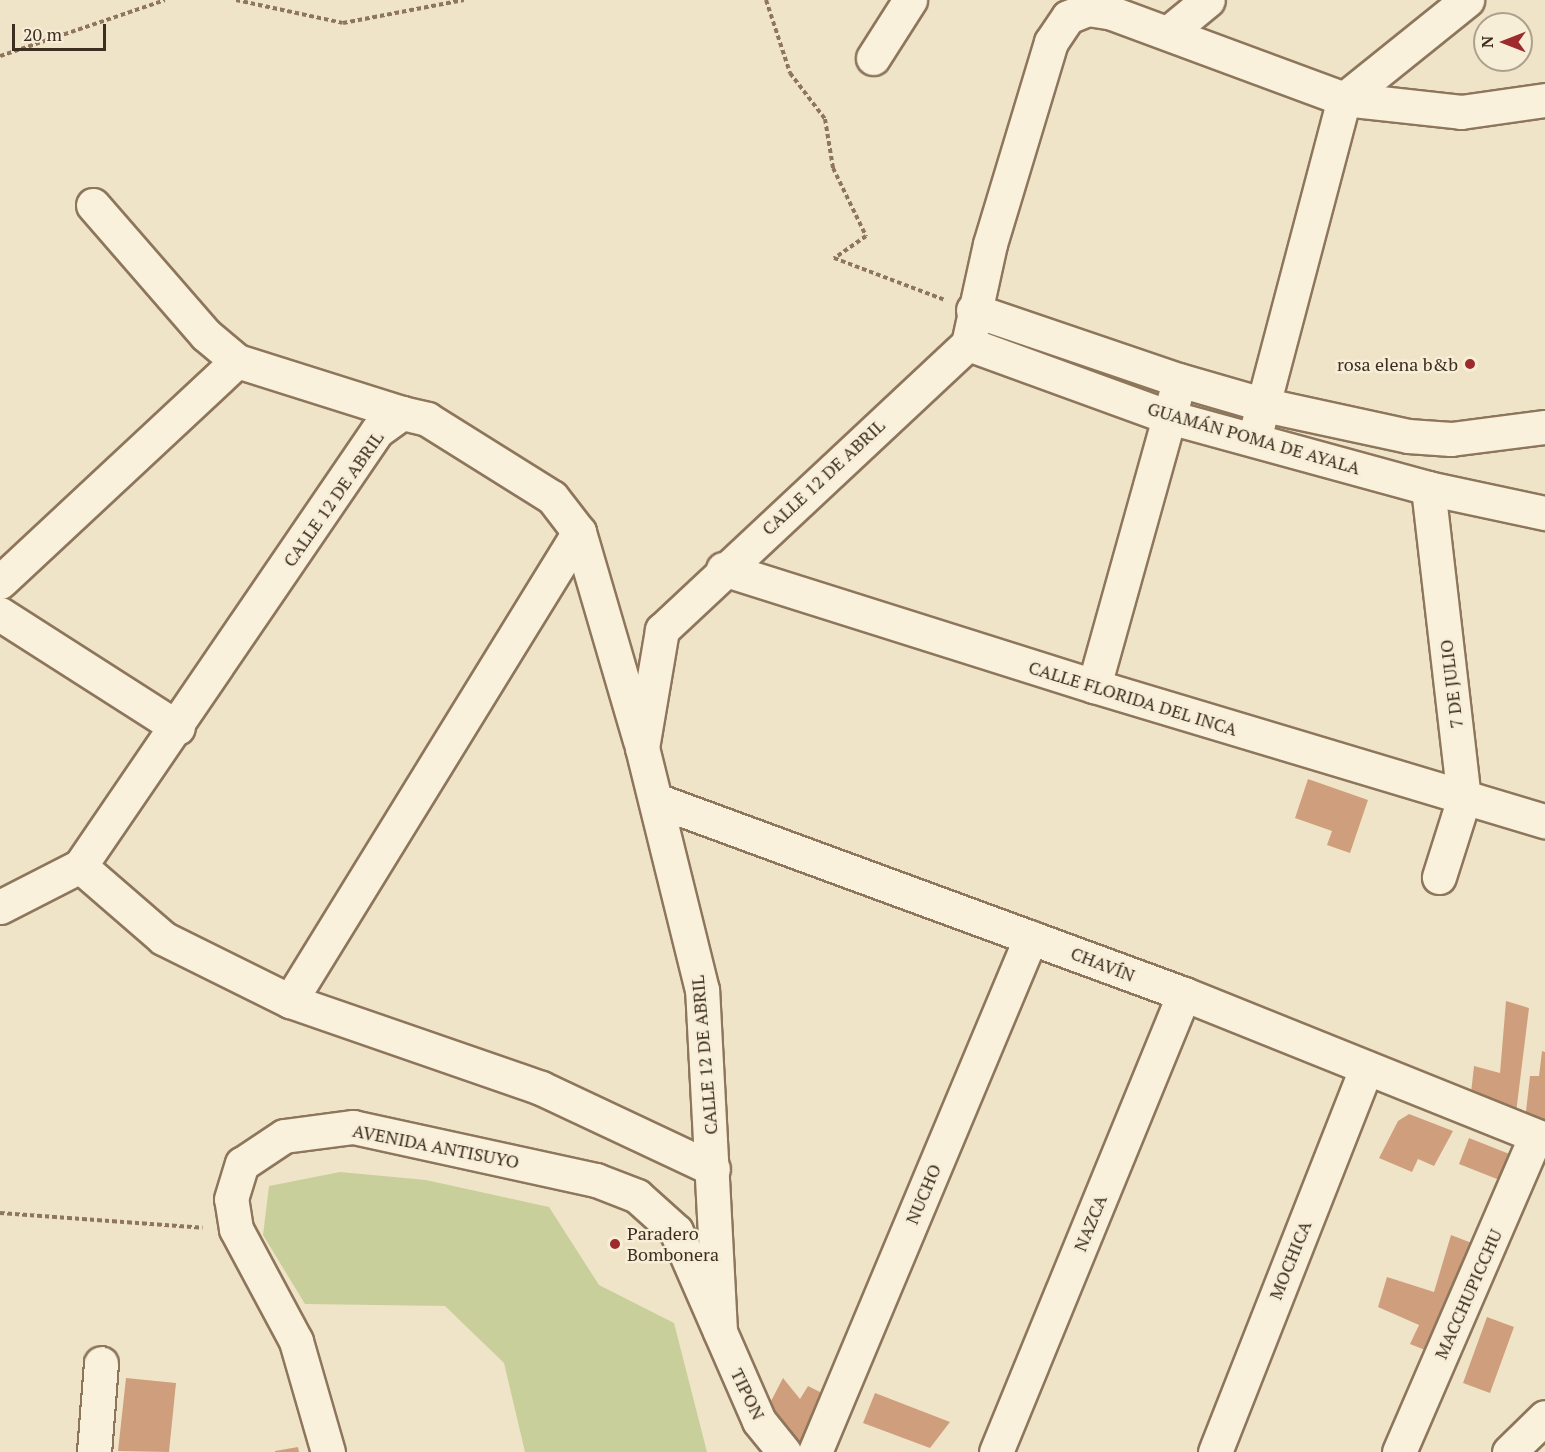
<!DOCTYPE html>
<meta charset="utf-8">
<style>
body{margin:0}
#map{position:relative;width:1545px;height:1452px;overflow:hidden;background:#f0e4c8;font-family:"PT Serif",serif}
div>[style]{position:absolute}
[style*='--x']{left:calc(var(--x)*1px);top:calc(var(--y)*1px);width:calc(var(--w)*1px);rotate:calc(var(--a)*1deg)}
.green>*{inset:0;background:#c9cf9b}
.building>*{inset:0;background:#cf9f7d}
.path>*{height:4px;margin-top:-2px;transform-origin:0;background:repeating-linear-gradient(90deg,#8d765c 0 4.5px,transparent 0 7.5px)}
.roads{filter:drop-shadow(2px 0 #8d765c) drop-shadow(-2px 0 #8d765c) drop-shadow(0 2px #8d765c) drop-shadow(0 -2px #8d765c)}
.street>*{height:33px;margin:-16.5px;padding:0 16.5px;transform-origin:16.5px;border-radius:16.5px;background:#faf1dc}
.secondary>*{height:33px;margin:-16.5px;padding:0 16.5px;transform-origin:16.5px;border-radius:16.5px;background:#faf1dc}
.dots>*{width:16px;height:16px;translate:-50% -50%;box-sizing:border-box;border:3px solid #f7eed8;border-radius:50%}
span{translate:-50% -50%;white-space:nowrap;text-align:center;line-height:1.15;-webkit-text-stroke:5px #f7eed8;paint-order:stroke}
.poi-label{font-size:18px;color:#3d2e20}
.right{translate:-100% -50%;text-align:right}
.left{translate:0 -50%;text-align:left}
.street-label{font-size:18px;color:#3d2e20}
.north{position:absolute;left:1473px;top:12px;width:60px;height:60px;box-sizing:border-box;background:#f7eed8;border:2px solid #ada18e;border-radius:50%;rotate:270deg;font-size:16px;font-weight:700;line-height:24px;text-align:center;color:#3d2e20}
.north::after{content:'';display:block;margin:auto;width:21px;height:27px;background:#9e2a2b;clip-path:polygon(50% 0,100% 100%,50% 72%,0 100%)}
.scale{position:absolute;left:12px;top:24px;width:94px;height:27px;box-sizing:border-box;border:3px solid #3d2e20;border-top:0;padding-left:8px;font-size:18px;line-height:21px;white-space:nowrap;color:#3d2e20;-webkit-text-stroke:4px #f7eed8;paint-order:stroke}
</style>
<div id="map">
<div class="green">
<div style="clip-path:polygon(340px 1172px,426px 1180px,549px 1207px,599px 1285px,674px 1323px,707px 1452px,525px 1452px,504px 1363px,445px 1306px,305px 1304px,263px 1235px,269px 1186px)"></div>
</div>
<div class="building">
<div style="clip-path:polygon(1308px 779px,1368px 800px,1350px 853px,1327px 845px,1332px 831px,1295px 818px)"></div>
<div style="clip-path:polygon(1506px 1001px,1529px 1008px,1516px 1113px,1471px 1093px,1474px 1066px,1500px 1073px)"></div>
<div style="clip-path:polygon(1542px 1051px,1545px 1052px,1545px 1127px,1525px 1120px,1530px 1076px,1539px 1076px)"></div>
<div style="clip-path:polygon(1409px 1114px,1453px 1131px,1434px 1166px,1418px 1159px,1412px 1172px,1379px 1158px,1398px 1121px)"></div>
<div style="clip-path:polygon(1469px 1138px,1517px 1157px,1507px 1183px,1459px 1164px)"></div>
<div style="clip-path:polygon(1451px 1235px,1482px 1247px,1435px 1354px,1410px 1344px,1419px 1325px,1378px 1307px,1387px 1277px,1434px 1292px)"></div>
<div style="clip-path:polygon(1487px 1317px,1514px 1327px,1490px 1393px,1463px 1383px)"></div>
<div style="clip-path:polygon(126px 1378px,176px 1383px,169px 1452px,118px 1451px)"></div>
<div style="clip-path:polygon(783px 1378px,800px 1399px,808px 1386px,828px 1396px,799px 1449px,770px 1403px)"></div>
<div style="clip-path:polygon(875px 1393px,950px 1422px,930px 1448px,863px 1423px)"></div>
<div style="clip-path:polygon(298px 1447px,299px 1452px,275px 1452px,275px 1451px)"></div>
</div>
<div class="path">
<div style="--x:236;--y:0;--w:109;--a:12.1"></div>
<div style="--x:343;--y:23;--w:123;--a:-10.8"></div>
<div style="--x:766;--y:0;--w:77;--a:71.8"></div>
<div style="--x:790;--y:73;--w:58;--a:52.7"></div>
<div style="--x:825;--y:119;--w:50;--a:80.7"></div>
<div style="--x:833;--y:168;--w:76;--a:64.1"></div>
<div style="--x:866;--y:236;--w:39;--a:145"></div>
<div style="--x:834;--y:258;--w:119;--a:20.7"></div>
<div style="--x:0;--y:56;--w:174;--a:-18.7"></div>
<div style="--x:0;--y:1213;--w:203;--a:4.2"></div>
</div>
<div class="roads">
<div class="street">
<div style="--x:1169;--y:32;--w:50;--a:-39.4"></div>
<div style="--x:873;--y:58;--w:69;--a:-57.5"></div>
<div style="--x:93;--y:205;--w:172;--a:49"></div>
<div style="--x:206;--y:335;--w:40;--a:40"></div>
<div style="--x:237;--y:361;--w:173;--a:17.5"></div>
<div style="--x:973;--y:310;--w:218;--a:18.8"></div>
<div style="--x:1179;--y:380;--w:90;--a:16.2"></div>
<div style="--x:1265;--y:405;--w:146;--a:12.2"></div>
<div style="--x:1408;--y:436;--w:43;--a:4"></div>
<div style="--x:1451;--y:439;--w:95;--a:-7.3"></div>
<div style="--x:968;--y:344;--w:102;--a:-77.6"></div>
<div style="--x:990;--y:244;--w:211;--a:-73.2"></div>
<div style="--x:1051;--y:42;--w:30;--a:-56"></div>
<div style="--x:1068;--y:17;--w:22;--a:-22"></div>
<div style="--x:1088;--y:9;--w:24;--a:9"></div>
<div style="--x:1112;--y:13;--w:247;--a:20.3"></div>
<div style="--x:1344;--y:99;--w:118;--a:6.3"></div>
<div style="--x:1461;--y:112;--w:85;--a:-8.1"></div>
<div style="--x:968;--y:344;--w:214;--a:20"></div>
<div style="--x:1169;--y:417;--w:269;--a:15.3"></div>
<div style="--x:1428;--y:488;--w:120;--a:12.1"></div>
<div style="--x:1258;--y:424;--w:336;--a:-75.2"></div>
<div style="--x:1344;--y:99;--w:158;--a:-38.8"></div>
<div style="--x:1428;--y:488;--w:312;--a:83.4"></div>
<div style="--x:1464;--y:798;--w:83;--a:107.6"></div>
<div style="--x:723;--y:569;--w:389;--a:17.5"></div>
<div style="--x:1094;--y:686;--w:471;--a:16.7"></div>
<div style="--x:0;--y:582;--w:324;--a:-43"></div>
<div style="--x:0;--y:614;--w:211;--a:32.6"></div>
<div style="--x:1094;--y:686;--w:301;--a:-74.4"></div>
<div style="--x:656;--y:800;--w:563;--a:20.17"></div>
<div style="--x:1184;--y:994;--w:389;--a:21.9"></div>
<div style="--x:80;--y:866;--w:527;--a:-55.68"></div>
<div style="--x:377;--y:431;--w:31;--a:-36"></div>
<div style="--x:402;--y:413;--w:26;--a:13"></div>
<div style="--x:427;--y:419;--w:147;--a:32"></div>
<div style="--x:552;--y:497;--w:44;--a:52.4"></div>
<div style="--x:579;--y:532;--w:217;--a:73.7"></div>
<div style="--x:0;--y:907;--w:90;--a:-27.1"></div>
<div style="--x:80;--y:866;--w:110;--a:40.9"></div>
<div style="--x:163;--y:938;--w:142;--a:26.4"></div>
<div style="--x:290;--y:1001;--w:266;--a:19.1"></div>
<div style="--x:541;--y:1088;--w:190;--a:25.2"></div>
<div style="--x:290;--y:1001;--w:551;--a:-58.36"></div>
<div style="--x:720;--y:1331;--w:341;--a:-93"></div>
<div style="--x:702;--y:990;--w:249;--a:-103.9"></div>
<div style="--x:642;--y:748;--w:120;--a:-80.4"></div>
<div style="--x:662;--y:630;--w:419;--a:-43.1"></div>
<div style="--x:94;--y:1452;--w:89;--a:-85.5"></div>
<div style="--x:815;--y:1452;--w:558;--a:-67.25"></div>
<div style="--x:996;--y:1452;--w:495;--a:-67.7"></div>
<div style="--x:1215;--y:1452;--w:413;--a:-68.5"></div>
<div style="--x:1399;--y:1452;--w:344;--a:-66.6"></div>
</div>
<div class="secondary">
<div style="--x:328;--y:1452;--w:116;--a:-106.1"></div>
<div style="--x:296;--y:1341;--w:127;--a:-118.2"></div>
<div style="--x:236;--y:1229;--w:30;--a:-99"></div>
<div style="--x:231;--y:1199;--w:37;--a:-73"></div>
<div style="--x:242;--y:1164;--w:50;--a:-33.7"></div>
<div style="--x:284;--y:1136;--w:70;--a:-7.4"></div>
<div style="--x:353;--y:1127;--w:249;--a:12.3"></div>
<div style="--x:596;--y:1180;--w:44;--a:21.3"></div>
<div style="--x:637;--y:1196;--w:52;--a:41.9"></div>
<div style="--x:676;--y:1231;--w:207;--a:66.4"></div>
<div style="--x:759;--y:1421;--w:40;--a:51"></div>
<div style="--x:1509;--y:1452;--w:50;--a:-44.2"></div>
</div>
</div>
<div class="dots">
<div style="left:1470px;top:364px;background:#9e2a2b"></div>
<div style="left:615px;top:1244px;background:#9e2a2b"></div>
</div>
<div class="poi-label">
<span class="right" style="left:1458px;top:364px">rosa elena b&amp;b</span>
<span class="left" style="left:627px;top:1244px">Paradero<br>Bombonera</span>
</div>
<div class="street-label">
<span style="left:1254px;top:438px;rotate:16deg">GUAMÁN POMA DE AYALA</span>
<span style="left:823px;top:477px;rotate:-43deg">CALLE 12 DE ABRIL</span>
<span style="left:333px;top:499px;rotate:-55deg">CALLE 12 DE ABRIL</span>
<span style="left:1451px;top:684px;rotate:-97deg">7 DE JULIO</span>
<span style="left:1133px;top:698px;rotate:17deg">CALLE FLORIDA DEL INCA</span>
<span style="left:1103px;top:964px;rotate:21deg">CHAVÍN</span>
<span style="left:704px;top:1055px;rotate:-95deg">CALLE 12 DE ABRIL</span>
<span style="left:436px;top:1146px;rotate:11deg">AVENIDA ANTISUYO</span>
<span style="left:923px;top:1194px;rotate:-67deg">NUCHO</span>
<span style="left:1090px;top:1223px;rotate:-68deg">NAZCA</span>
<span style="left:1290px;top:1260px;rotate:-68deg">MOCHICA</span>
<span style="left:1468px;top:1294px;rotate:-66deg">MACCHUPICCHU</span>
<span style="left:748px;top:1394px;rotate:64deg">TIPON</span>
</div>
<div class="north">N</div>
<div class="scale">20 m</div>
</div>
